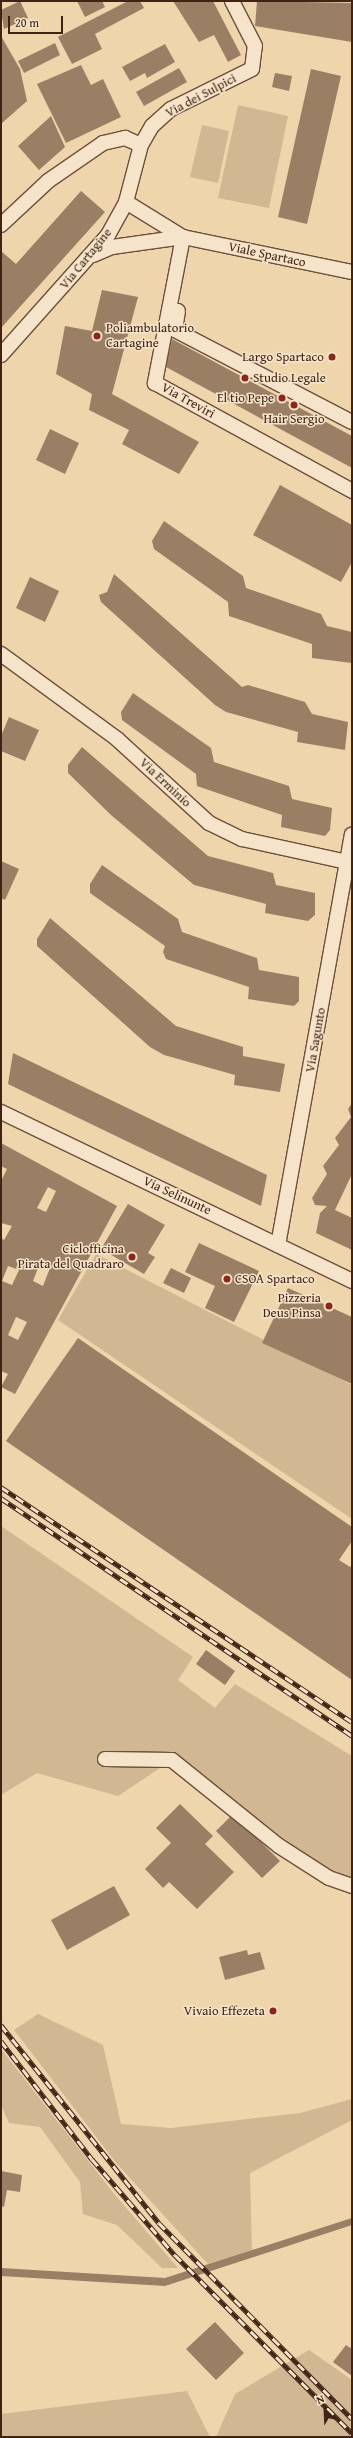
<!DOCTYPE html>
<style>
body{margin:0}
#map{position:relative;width:353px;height:2438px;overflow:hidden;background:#efd5ac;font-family:"Gentium Book Plus",serif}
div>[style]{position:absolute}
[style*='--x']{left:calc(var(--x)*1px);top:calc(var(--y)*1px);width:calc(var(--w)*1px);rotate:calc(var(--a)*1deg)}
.green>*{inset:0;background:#d1b792}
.building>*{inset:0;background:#9b7f64}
.roads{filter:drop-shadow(1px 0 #6c4f3b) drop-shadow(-1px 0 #6c4f3b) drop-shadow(0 1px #6c4f3b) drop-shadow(0 -1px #6c4f3b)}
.street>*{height:14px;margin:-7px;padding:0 7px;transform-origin:7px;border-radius:7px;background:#f5e4c9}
.rail>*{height:4.5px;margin-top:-2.25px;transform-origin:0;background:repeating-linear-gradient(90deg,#f5e4c9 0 9px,#412215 0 18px);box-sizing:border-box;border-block:1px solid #412215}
.dots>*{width:11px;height:11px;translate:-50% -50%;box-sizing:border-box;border:2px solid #f5e4c9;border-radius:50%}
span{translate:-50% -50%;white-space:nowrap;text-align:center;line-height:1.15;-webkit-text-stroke:3px #f5e4c9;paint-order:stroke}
.street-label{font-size:13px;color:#412215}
.poi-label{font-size:13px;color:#412215}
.left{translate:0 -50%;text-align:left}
.right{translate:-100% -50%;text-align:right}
.frame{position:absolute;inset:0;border:2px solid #412215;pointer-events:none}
.north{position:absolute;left:305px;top:2390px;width:40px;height:40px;-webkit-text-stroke:3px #f5e4c9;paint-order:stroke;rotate:336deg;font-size:11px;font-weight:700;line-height:16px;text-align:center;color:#412215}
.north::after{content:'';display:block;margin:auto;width:14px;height:18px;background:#412215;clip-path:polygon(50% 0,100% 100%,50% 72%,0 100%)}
.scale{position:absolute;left:8px;top:16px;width:55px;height:18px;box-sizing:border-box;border:2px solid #412215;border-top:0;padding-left:5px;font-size:12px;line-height:14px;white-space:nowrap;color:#412215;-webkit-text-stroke:3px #f5e4c9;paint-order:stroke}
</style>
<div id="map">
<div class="green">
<div style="clip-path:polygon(238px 105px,288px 116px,269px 208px,218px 198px)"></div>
<div style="clip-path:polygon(202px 125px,229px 131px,218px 183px,190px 177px)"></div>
<div style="clip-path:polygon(96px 1254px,352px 1385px,352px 1519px,58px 1320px)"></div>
<div style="clip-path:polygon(1px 1526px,193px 1657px,178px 1680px,215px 1708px,235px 1684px,352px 1756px,352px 1890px,329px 1878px,172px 1760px,118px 1796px,37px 1773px,1px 1795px)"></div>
<div style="clip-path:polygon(38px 2014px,103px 2045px,121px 2124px,171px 2128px,300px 2113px,352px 2099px,352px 2120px,250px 2173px,252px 2250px,208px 2264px,117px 2164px,14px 2030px)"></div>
<div style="clip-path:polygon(1px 2049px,115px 2195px,178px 2268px,162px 2268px,117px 2225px,83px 2214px,80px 2182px,40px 2127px,9px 2123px,1px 2105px)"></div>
<div style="clip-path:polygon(309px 2350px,352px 2380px,352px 2437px,216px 2437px,235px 2394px)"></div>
<div style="clip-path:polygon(187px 2391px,210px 2437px,1px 2437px,1px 2414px)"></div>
</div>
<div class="building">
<div style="clip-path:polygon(20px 1px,28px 18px,4px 29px,1px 10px)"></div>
<div style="clip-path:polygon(77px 1px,102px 1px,105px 7px,85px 17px)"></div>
<div style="clip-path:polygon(128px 1px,140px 1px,144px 8px,95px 34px,102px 49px,72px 64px,58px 37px)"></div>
<div style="clip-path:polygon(173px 1px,213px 1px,241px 55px,228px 62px,214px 35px,199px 42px)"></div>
<div style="clip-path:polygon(257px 1px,352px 3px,352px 42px,255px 26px)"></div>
<div style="clip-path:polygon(1px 36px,20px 69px,27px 101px,1px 124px)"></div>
<div style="clip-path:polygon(55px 43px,60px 55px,24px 73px,18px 61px)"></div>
<div style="clip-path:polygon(165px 44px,175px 62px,147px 78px,145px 73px,130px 81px,122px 67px)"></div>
<div style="clip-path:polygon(81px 65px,91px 85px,103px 79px,121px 117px,66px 143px,37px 84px)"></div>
<div style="clip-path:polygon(179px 68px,187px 82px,144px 106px,136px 92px)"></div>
<div style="clip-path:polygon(311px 69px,341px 76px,307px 224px,278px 217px)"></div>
<div style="clip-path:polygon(275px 73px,292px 76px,289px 91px,272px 87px)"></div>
<div style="clip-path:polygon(51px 116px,65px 147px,39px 170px,18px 146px)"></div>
<div style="clip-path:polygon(81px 191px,105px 212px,1px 328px,1px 251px,16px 264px)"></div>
<div style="clip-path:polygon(102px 290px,138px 297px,112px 394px,199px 442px,179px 474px,122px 444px,129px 430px,89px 410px,92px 394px,56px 374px,65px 326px,92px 331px)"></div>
<div style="clip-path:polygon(172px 339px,352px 436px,352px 468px,166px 367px)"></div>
<div style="clip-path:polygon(50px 429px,79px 443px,65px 474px,36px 460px)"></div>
<div style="clip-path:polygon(280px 485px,352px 525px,352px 562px,341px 582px,253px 535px)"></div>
<div style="clip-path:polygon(164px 521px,243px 576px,246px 588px,321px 614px,327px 626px,352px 632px,352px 663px,312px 658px,312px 644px,229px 616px,228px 602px,154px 549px,152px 541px)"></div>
<div style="clip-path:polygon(114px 574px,242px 687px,248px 685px,305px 702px,312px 714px,348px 722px,345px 750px,297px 742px,298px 732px,226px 712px,215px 705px,101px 602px,99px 595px,107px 592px)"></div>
<div style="clip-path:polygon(30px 577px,59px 591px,45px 622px,16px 608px)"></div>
<div style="clip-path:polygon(133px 693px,211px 748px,214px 762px,289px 786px,292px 799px,332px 808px,330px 830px,325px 836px,281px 827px,282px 815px,197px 786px,196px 774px,122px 720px,121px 712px)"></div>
<div style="clip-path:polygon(9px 717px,39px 730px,25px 761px,1px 751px,1px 736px)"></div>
<div style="clip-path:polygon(82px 747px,208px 856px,273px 873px,276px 885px,315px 893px,315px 915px,308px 921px,265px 913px,266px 904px,194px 885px,111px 815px,68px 773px,68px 765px)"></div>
<div style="clip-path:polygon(1px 861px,19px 869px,5px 900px,1px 898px)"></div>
<div style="clip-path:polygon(102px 865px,178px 919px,182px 932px,257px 958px,259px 970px,299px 977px,299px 1001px,294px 1006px,248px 999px,249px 987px,166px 959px,163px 952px,165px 946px,90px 893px,90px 884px)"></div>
<div style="clip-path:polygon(50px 918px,176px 1026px,243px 1047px,243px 1056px,285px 1064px,280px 1092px,234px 1085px,235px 1075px,164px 1055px,150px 1047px,37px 946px,37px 939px)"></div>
<div style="clip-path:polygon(13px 1053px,267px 1175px,261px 1206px,8px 1084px)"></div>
<div style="clip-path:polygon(352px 1103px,352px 1174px,335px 1210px,352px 1218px,352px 1250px,316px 1233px,320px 1213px,327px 1206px,315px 1205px,312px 1198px,327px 1174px,323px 1166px,339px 1145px,335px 1138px,351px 1117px,348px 1109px)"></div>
<div style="clip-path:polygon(evenodd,1px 1143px,117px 1206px,15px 1394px,1px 1387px,8px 1374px,1px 1371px,1px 1238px,4px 1240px,12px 1226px,1px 1223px,1px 1181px,7px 1169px,1px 1166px,1px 1143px,48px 1187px,56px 1191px,46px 1212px,37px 1208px,48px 1187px,1px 1143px,40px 1263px,50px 1268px,43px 1286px,33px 1281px,40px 1263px,1px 1143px,8px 1266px,19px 1270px,12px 1285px,2px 1281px,8px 1266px,1px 1143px,16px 1317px,27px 1322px,18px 1340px,8px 1335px,16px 1317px)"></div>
<div style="clip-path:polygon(128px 1204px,165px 1225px,148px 1253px,155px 1257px,144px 1274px,101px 1249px)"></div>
<div style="clip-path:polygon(199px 1243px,259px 1271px,234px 1322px,205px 1308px,215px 1286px,185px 1272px)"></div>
<div style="clip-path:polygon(171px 1268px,191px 1278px,184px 1293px,163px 1283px)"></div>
<div style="clip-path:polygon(288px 1288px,352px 1317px,352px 1384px,262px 1343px)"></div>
<div style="clip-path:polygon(78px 1338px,352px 1527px,352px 1541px,339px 1560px,350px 1567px,352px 1565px,352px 1680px,6px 1441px)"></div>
<div style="clip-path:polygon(206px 1650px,235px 1671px,225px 1685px,196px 1664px)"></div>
<div style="clip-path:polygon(180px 1804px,213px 1836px,205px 1844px,234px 1872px,197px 1909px,169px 1882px,163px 1888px,145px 1869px,171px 1843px,156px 1828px)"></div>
<div style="clip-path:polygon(233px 1814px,280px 1861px,262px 1878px,216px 1831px)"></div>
<div style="clip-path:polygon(114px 1886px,130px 1915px,67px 1950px,51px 1920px)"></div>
<div style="clip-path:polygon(247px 1950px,248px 1955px,260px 1952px,265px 1969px,225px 1980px,219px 1957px)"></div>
<div style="clip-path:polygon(1px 2171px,22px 2175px,20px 2192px,7px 2190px,4px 2207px,1px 2206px)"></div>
<div style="clip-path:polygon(352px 2218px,352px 2225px,165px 2286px,1px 2276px,1px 2268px,165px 2278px)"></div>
<div style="clip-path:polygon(215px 2322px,244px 2353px,216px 2380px,186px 2349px)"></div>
<div style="clip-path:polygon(346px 2345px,352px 2349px,352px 2376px,333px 2362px)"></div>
</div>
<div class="roads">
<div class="street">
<div style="--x:126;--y:202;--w:67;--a:31.6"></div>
<div style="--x:1;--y:225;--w:64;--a:-43.1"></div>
<div style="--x:48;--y:181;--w:67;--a:-34.6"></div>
<div style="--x:103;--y:143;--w:23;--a:-13"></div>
<div style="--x:125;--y:138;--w:17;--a:24"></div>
<div style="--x:183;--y:237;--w:149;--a:100.9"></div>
<div style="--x:155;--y:383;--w:225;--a:28.7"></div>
<div style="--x:93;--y:255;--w:21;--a:-23"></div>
<div style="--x:112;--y:247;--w:72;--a:-8"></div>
<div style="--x:183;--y:237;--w:173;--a:11.7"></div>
<div style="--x:178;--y:311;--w:19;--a:99"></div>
<div style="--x:175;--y:330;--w:199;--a:27.5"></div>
<div style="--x:1;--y:355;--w:161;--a:-48.3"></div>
<div style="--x:108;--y:235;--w:38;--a:-61"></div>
<div style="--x:126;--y:202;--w:59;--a:-75.3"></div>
<div style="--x:141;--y:145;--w:22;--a:-60"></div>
<div style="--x:152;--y:126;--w:25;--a:-42"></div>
<div style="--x:171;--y:109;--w:90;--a:-26.3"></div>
<div style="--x:252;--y:69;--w:23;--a:-83"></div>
<div style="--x:255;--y:46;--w:51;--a:-117.1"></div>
<div style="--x:1;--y:654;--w:144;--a:36.2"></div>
<div style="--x:117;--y:739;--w:125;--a:42.4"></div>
<div style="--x:209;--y:823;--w:37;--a:26"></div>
<div style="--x:242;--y:839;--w:113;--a:12.3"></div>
<div style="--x:1;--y:1112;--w:390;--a:25.7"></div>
<div style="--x:278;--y:1245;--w:417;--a:-79.8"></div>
<div style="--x:105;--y:1759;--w:67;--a:0.9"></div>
<div style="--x:172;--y:1760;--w:137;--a:38.8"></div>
<div style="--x:279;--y:1846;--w:59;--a:32.6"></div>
<div style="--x:329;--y:1878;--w:24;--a:19"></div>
</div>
</div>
<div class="rail">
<div style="--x:1;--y:1487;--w:422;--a:33.8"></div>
<div style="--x:1;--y:1498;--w:424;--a:34.1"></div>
<div style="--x:1;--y:2025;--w:253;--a:51.4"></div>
<div style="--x:159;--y:2223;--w:275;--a:45.4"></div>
<div style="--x:1;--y:2041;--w:149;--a:52.4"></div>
<div style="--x:92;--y:2159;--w:127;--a:49.2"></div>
<div style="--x:175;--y:2255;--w:251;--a:45.2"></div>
</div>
<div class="dots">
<div style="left:97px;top:336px;background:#8f2418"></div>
<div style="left:332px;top:357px;background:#8f2418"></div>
<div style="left:245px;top:378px;background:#8f2418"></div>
<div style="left:282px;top:398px;background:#8f2418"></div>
<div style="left:294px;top:405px;background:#8f2418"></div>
<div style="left:132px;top:1257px;background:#8f2418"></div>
<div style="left:227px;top:1279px;background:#8f2418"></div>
<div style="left:329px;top:1306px;background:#8f2418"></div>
<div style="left:273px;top:2011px;background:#8f2418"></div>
</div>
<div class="street-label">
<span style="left:201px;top:96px;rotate:-28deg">Via dei Sulpici</span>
<span style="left:267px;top:255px;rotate:12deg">Viale Spartaco</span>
<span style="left:86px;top:259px;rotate:-51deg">Via Cartagine</span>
<span style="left:188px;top:401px;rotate:29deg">Via Treviri</span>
<span style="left:165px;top:783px;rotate:43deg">Via Erminio</span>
<span style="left:316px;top:1040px;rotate:-80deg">Via Sagunto</span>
<span style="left:177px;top:1196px;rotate:25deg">Via Selinunte</span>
</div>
<div class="poi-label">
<span class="left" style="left:106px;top:336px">Poliambulatorio<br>Cartagine</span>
<span class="right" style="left:324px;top:357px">Largo Spartaco</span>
<span class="left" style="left:253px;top:378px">Studio Legale</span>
<span class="right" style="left:274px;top:398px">El tio Pepe</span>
<span style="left:294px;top:419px">Hair Sergio</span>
<span class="right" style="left:124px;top:1257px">Ciclofficina<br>Pirata del Quadraro</span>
<span class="left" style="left:235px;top:1279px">CSOA Spartaco</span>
<span class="right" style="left:321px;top:1306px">Pizzeria<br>Deus Pinsa</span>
<span class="right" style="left:265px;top:2011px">Vivaio Effezeta</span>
</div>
<div class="frame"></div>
<div class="north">N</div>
<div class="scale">20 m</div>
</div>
